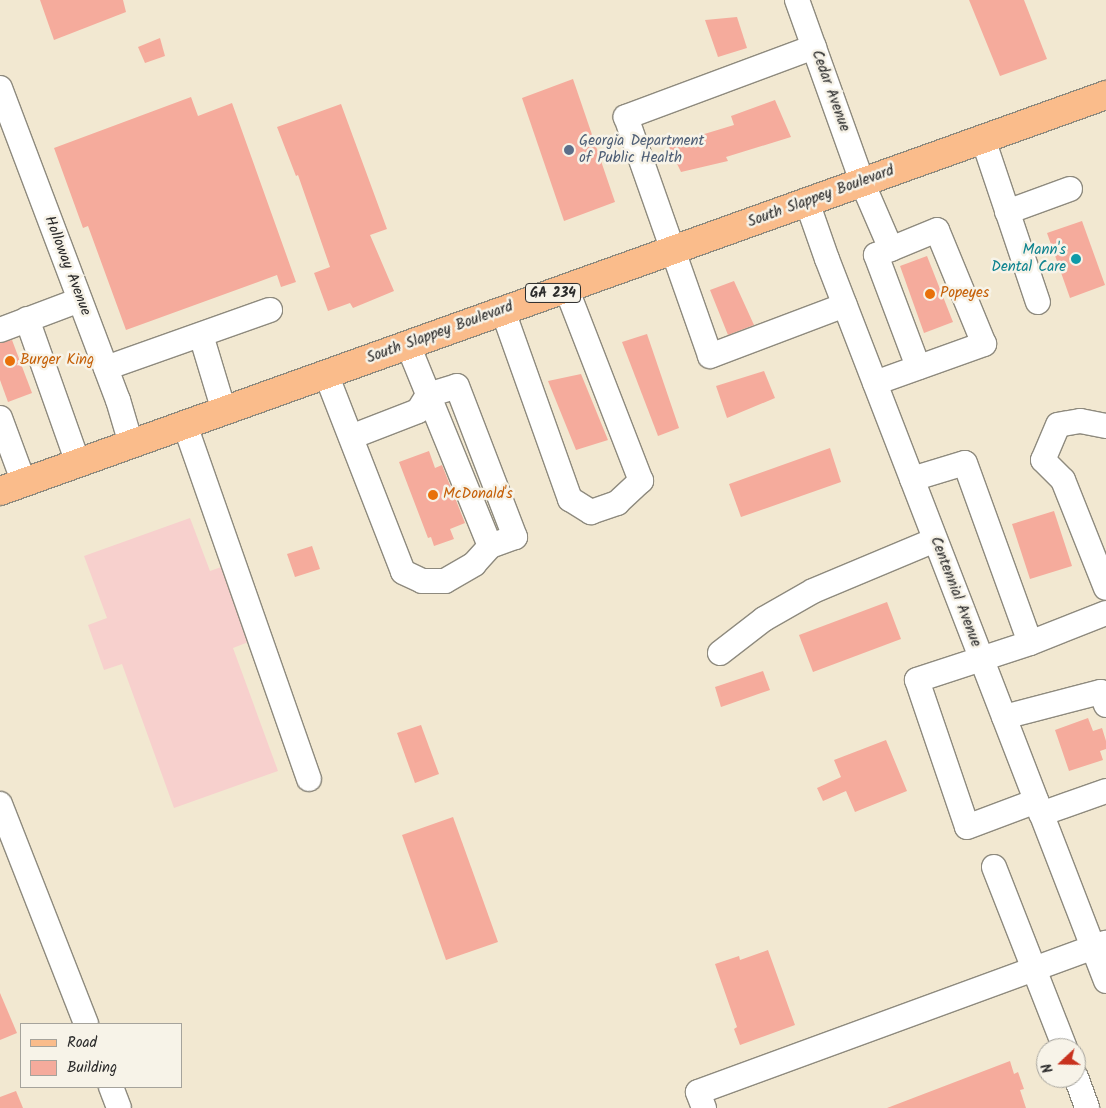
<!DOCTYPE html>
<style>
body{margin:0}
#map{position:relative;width:1106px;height:1108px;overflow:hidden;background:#f2e8d1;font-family:Kalam,sans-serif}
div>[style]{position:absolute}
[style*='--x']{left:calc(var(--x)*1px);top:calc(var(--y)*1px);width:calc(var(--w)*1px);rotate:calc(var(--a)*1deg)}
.built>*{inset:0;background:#f7d0cd}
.building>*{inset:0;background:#f5ab9c}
.roads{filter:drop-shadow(1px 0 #8e8a7e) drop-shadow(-1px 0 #8e8a7e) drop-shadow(0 1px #8e8a7e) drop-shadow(0 -1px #8e8a7e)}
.minor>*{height:24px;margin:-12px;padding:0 12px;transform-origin:12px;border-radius:12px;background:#fff}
.major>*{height:28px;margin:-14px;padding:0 14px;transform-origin:14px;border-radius:14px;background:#fabc8b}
.dots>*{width:14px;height:14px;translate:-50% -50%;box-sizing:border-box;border:2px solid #f7f3e8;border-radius:50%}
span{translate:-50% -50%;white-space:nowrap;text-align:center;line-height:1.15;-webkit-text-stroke:5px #f7f3e8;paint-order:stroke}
.shield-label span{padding:1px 4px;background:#f7f3e8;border:1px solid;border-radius:4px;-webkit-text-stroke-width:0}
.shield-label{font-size:14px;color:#2b2b2b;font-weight:700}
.street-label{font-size:15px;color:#2b2b2b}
.service-label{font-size:15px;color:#4e5e75}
.left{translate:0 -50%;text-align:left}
.culture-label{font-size:15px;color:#0d838f}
.right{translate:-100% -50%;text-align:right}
.food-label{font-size:15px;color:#c56008}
.legend{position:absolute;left:20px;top:1023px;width:162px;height:65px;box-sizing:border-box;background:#f7f3e8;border:1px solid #a5a39c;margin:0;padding:6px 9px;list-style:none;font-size:15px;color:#2b2b2b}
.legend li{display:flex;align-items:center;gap:10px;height:25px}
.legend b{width:25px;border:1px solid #a5a39c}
.north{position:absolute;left:1036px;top:1038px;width:50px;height:50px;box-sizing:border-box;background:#f7f3e8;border:1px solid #a5a39c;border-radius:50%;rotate:249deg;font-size:14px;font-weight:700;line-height:20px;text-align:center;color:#2b2b2b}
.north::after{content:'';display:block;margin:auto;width:18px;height:22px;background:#c8321e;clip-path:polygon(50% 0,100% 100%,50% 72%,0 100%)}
</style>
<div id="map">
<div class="built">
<div style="clip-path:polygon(190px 518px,210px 571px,224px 566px,251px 641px,233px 648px,278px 771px,174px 808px,122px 664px,104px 670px,88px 625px,107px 618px,84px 556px)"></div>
</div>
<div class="building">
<div style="clip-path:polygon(40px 0,123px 0,126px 12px,54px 40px)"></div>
<div style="clip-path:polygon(969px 0,1024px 0,1047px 59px,1000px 76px)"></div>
<div style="clip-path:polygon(737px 17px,747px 48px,718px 57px,705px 20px)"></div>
<div style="clip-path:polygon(160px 38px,165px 56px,145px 63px,138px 47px)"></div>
<div style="clip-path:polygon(573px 79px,615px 202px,564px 221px,522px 98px)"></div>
<div style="clip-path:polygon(191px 97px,198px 116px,232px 103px,296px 282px,281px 287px,277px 275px,126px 330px,88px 226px,83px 228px,54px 148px)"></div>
<div style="clip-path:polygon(775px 100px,791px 137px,726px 157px,728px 161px,681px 172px,668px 145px,734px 125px,731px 116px)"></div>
<div style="clip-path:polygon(341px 104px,387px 229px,370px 235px,394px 291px,353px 308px,350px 303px,328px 311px,314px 273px,330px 267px,298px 175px,296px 176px,277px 127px)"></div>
<div style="clip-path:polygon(1082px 221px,1105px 285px,1070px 298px,1047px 233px)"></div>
<div style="clip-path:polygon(927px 256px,953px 322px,924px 333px,900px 266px)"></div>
<div style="clip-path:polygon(734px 281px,754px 325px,728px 335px,710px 290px)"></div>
<div style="clip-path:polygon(647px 334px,679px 428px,658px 436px,622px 342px)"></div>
<div style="clip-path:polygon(12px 340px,32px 393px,8px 402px,0 380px,0 343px)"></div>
<div style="clip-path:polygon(764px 371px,775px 398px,727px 418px,716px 386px)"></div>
<div style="clip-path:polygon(581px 374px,608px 440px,576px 450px,548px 381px)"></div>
<div style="clip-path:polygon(830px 448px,841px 482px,741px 517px,729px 484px)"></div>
<div style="clip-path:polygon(429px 451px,435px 468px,442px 465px,465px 523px,450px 529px,454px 539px,434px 546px,431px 537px,428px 538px,399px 462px)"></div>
<div style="clip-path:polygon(1054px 511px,1072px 566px,1030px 579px,1012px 524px)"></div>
<div style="clip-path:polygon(312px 546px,320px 569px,295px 577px,287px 554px)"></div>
<div style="clip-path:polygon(887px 602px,901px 639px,813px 672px,799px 635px)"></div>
<div style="clip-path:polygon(763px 671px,770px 690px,721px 707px,715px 687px)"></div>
<div style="clip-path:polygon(1088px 718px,1093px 731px,1102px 728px,1106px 741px,1106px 749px,1100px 751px,1103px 760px,1069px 771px,1055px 730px)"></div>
<div style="clip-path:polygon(421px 725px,439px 774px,415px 783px,397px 733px)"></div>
<div style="clip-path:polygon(886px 740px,907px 791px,855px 812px,846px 791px,823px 801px,817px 788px,841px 777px,834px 760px)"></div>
<div style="clip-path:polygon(453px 817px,498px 942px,446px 960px,402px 835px)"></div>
<div style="clip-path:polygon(768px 950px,795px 1025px,740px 1045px,734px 1029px,737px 1027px,715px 964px,739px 956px,740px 960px)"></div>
<div style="clip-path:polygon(0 993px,17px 1033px,0 1040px)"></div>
<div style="clip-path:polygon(1010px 1061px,1014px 1074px,1018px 1072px,1024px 1089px,1020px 1090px,1026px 1108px,887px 1108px)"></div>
<div style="clip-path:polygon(16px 1091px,23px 1108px,0 1108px,0 1097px)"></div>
</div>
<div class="roads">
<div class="minor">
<div style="--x:797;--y:0;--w:193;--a:70.3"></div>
<div style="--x:862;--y:182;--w:73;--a:66.6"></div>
<div style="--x:814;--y:47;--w:201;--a:159.6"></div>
<div style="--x:626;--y:117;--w:253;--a:70.6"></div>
<div style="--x:710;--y:356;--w:144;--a:-20.7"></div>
<div style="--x:0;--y:88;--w:334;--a:69.3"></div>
<div style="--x:118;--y:400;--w:46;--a:73.5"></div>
<div style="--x:983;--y:139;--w:172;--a:71.4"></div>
<div style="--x:807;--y:202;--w:60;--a:70.7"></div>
<div style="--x:827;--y:259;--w:774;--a:68.87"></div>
<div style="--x:1007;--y:212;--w:67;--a:-20.1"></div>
<div style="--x:503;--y:311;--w:200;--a:70.4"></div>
<div style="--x:570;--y:499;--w:25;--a:32"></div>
<div style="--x:591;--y:512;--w:28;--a:-19"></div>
<div style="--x:617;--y:503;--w:33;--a:-43"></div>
<div style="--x:641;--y:481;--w:207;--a:-111.2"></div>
<div style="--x:27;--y:319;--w:153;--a:70.5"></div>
<div style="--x:0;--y:330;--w:85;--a:-20.6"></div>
<div style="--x:201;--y:335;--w:79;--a:73.2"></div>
<div style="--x:106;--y:368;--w:174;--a:-19.5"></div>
<div style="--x:326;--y:374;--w:212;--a:68.7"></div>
<div style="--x:403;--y:572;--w:21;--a:25"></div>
<div style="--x:422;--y:581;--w:23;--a:0"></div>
<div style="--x:445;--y:581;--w:34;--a:-30"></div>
<div style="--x:474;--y:564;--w:24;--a:-48"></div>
<div style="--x:490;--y:546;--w:217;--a:-112.2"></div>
<div style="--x:875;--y:383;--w:116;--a:-19.7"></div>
<div style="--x:984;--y:344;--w:123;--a:-112.4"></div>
<div style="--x:937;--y:230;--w:66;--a:157.7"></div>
<div style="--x:876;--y:255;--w:120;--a:69.4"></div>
<div style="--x:0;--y:418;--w:69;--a:69.7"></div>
<div style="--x:185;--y:425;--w:375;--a:70.7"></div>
<div style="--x:1106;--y:426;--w:26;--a:-169"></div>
<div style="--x:1080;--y:421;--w:22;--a:170"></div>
<div style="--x:1058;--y:425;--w:38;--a:113"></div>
<div style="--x:1043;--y:460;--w:28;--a:45"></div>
<div style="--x:1063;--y:480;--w:116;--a:68.3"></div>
<div style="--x:351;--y:437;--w:72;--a:-21.2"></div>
<div style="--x:418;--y:411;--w:19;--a:-58"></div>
<div style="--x:428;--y:395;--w:30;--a:-17"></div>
<div style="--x:457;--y:386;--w:162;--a:69"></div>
<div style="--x:515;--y:537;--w:27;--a:160"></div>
<div style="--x:912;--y:479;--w:55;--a:-16.8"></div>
<div style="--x:965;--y:463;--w:191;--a:70.1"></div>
<div style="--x:1030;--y:643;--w:119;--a:161.9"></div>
<div style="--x:917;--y:680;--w:155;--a:71.2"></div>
<div style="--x:967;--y:827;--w:74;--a:-20.6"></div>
<div style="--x:1030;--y:643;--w:82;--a:-21.5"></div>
<div style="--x:720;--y:653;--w:56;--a:-37.7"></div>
<div style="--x:764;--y:619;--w:56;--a:-29.7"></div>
<div style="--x:813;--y:591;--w:132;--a:-22.7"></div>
<div style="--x:1004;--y:717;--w:100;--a:-14.5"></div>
<div style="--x:1101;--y:692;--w:14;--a:69"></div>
<div style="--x:0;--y:804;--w:236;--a:68.6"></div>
<div style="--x:1041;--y:814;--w:69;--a:-19.5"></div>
<div style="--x:994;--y:867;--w:194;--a:68.6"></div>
<div style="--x:1076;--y:1077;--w:33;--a:70"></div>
<div style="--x:111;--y:1087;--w:22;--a:69"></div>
<div style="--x:704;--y:1108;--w:17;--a:-111"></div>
<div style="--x:698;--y:1092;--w:434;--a:-20.1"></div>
</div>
<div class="major">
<div style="--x:0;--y:491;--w:1175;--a:-19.7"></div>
</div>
</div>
<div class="dots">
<div style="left:569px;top:150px;background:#5c6f8a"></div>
<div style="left:1076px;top:259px;background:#0f9aa8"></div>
<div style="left:930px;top:294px;background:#e8710a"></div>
<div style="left:10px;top:361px;background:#e8710a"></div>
<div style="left:433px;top:495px;background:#e8710a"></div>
</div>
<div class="shield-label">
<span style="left:553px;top:293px">GA 234</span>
</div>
<div class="street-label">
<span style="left:830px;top:91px;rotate:70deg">Cedar Avenue</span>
<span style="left:821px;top:197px;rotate:-20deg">South Slappey Boulevard</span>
<span style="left:67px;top:266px;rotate:69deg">Holloway Avenue</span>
<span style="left:440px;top:333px;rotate:-20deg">South Slappey Boulevard</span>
<span style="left:955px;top:592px;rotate:69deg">Centennial Avenue</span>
</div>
<div class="service-label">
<span class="left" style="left:579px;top:150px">Georgia Department<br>of Public Health</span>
</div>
<div class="culture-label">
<span class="right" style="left:1066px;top:259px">Mann's<br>Dental Care</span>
</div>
<div class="food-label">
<span class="left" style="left:940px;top:294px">Popeyes</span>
<span class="left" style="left:20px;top:361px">Burger King</span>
<span class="left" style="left:443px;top:495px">McDonald's</span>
</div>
<ul class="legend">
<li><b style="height:6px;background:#fabc8b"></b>Road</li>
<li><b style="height:14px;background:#f5ab9c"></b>Building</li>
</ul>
<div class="north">N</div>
</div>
